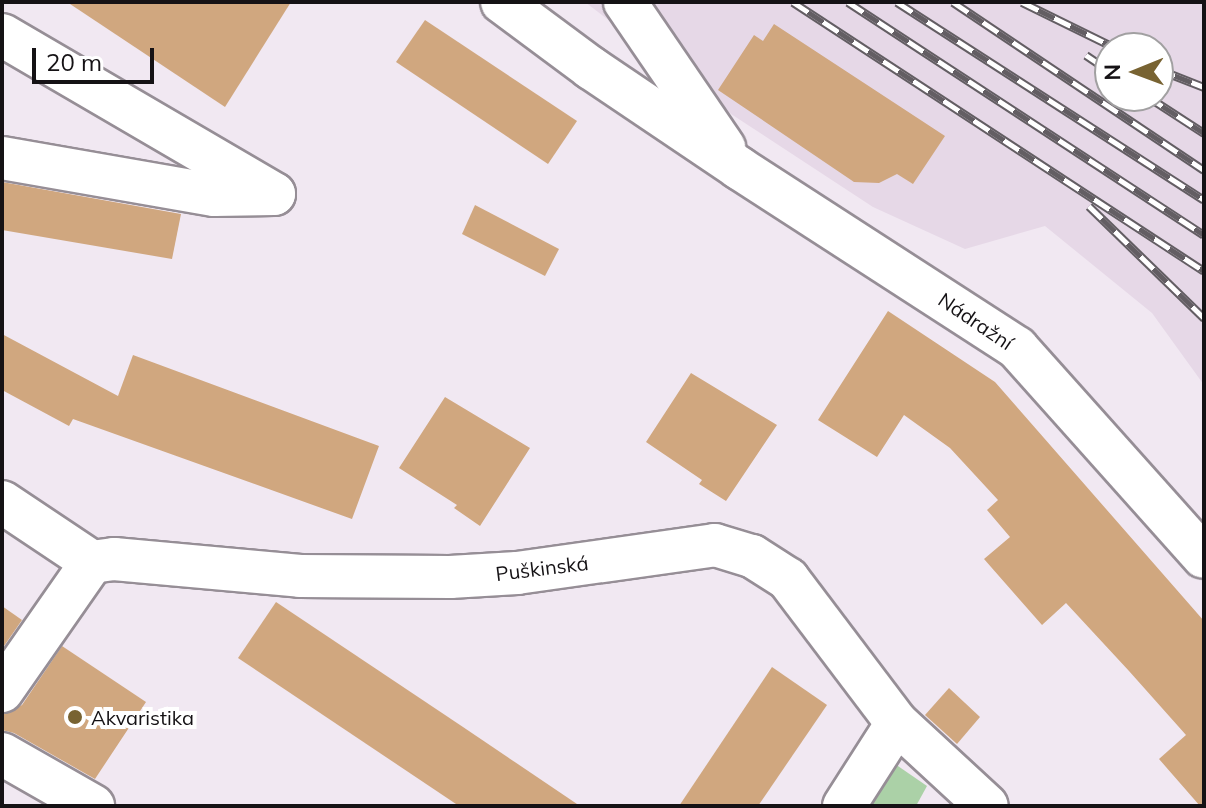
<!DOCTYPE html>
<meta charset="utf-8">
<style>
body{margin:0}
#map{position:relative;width:1206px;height:808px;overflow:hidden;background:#f1e8f2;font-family:Mulish,sans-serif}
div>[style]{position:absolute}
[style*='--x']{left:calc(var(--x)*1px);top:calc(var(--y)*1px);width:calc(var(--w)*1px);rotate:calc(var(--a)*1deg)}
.built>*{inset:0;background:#e6d8e7}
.green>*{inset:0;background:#abd1a7}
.building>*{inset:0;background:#d0a77f}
.roads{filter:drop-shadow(2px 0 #968e96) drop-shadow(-2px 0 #968e96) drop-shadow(0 2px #968e96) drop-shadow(0 -2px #968e96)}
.minor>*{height:42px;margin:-21px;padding:0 21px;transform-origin:21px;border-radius:21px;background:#fff}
.rail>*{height:9px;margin-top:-4.5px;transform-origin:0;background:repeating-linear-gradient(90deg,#fff 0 18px,#635e63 0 36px);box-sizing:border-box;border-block:2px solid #635e63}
.dots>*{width:22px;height:22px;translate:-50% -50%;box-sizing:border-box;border:4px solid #fff;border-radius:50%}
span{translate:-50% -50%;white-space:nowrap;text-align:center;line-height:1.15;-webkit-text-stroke:8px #fff;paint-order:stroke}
.street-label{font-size:20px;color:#151215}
.poi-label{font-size:20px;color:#151215}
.left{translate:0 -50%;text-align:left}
.frame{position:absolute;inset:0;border:4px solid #151215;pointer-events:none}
.north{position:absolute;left:1094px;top:32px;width:80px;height:80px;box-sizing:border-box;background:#fff;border:2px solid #a1a0a1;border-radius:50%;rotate:269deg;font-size:22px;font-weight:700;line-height:32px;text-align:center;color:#151215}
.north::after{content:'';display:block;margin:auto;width:28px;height:36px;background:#786332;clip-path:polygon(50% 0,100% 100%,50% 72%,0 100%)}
.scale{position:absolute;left:32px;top:48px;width:122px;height:36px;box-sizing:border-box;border:4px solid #151215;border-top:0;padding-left:10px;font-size:24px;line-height:28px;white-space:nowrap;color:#151215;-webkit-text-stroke:6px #fff;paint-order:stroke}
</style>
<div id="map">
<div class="built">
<div style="clip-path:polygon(evenodd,585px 2px,1204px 2px,1204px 385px,1152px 313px,1045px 226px,965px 249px,873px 207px,731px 114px,585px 2px,1110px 48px,1158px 48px,1158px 96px,1110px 96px,1110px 48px)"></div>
</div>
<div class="green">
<div style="clip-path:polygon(895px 764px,927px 786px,916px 806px,867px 806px)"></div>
</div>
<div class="building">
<div style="clip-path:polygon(67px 2px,291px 2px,225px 107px)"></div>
<div style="clip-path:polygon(425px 20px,577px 121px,548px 164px,396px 62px)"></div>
<div style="clip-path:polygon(774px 24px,945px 136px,913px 184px,897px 174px,879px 183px,854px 182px,718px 90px,754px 35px,763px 41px)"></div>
<div style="clip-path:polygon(2px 182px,181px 214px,172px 259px,2px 230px)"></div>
<div style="clip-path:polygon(475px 205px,559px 249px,545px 276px,462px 234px)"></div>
<div style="clip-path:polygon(888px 311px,995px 382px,1204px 621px,1204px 806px,1200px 806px,1159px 759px,1186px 735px,1129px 671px,1066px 603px,1042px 625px,984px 559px,1010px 537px,987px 510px,998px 500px,950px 448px,904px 415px,877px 457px,818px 420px)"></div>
<div style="clip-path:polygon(2px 334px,118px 396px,133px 355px,379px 446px,352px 519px,73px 419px,69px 426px,2px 390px)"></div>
<div style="clip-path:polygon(691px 373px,777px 425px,726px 501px,699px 484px,702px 480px,646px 442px)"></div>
<div style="clip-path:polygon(445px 397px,530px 448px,480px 526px,454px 508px,457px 505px,399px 468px)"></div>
<div style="clip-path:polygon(276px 602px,463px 727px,580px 806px,459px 806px,238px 658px)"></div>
<div style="clip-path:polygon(2px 606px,22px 620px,2px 649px)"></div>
<div style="clip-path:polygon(62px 646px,146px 702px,95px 779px,14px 733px,2px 730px,2px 715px,22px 705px)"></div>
<div style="clip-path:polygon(772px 667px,827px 705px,758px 806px,679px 806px)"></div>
<div style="clip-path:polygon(949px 688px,980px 717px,957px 744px,925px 715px)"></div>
</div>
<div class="roads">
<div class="minor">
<div style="--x:502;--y:2;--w:111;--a:36.6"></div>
<div style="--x:591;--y:68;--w:179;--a:34"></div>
<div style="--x:739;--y:168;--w:331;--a:32.9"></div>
<div style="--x:1017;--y:348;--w:280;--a:48.2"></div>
<div style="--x:625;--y:2;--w:176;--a:55.7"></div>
<div style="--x:2;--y:35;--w:315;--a:30.3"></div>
<div style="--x:2;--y:158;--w:215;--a:9.9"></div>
<div style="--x:214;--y:195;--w:60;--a:-1"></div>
<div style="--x:2;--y:502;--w:108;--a:33.7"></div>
<div style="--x:92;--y:562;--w:22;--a:-8"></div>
<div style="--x:114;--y:559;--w:187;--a:5.2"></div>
<div style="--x:300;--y:576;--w:150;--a:0.4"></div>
<div style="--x:450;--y:577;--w:67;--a:-3.4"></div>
<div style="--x:517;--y:573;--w:200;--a:-8"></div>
<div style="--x:715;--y:545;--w:39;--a:17"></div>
<div style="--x:752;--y:556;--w:43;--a:32.6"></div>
<div style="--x:788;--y:579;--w:181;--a:52.9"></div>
<div style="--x:897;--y:723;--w:122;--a:42.7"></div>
<div style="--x:2;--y:691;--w:157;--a:-55.1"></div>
<div style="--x:2;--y:754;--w:105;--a:29.7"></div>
<div style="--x:844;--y:806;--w:98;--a:-57.4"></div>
</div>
</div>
<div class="rail">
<div style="--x:793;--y:2;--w:491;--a:33.2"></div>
<div style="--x:848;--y:2;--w:425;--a:33.2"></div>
<div style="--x:897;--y:2;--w:365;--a:32.8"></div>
<div style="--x:953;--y:2;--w:302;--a:33.8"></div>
<div style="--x:1022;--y:2;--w:105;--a:26.1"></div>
<div style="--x:1086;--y:55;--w:29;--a:34"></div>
<div style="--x:1158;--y:69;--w:49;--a:21.4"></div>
<div style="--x:1147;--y:96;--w:68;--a:33"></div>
<div style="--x:1089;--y:206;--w:161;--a:44.2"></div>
</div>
<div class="dots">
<div style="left:75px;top:717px;background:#786332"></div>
</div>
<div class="street-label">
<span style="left:976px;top:321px;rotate:34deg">Nádražní</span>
<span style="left:542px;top:568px;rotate:-7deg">Puškinská</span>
</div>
<div class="poi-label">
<span class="left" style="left:91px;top:717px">Akvaristika</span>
</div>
<div class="frame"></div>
<div class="north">N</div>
<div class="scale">20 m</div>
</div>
